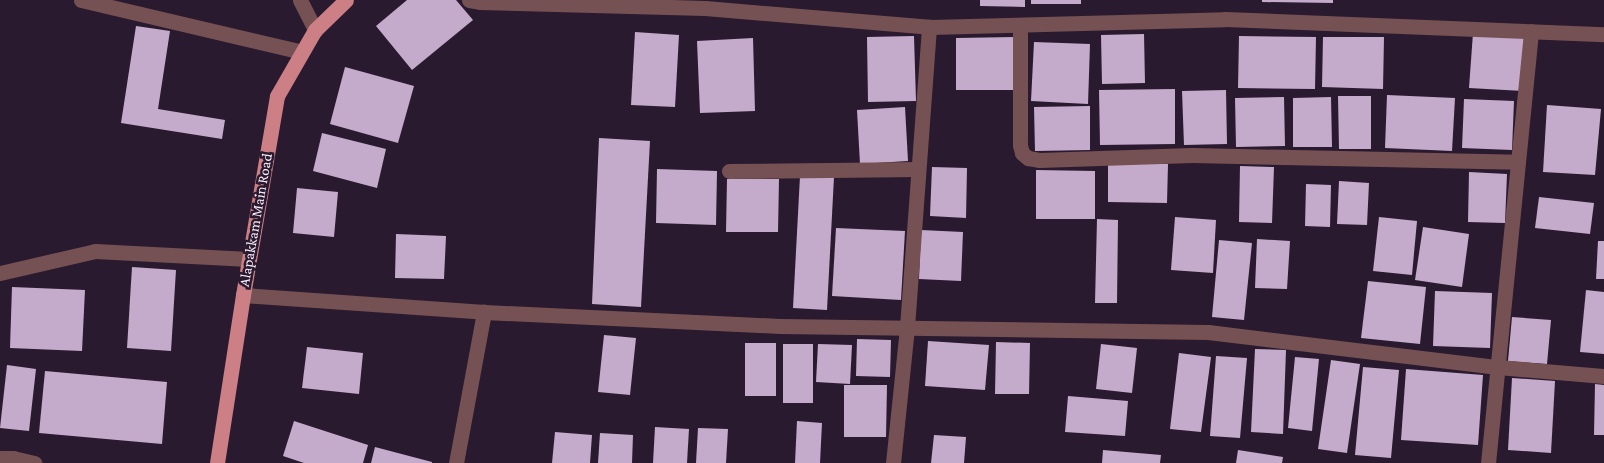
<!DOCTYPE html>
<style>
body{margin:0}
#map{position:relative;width:1604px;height:463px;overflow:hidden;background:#2a1a2f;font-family:"Crimson Pro",serif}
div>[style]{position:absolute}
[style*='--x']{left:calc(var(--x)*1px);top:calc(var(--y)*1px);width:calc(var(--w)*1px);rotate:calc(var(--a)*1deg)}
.building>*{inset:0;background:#c4abcb}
.minor>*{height:15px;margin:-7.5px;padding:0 7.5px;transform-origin:7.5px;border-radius:7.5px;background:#765153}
.major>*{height:15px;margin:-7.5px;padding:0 7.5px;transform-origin:7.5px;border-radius:7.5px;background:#cc7f84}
span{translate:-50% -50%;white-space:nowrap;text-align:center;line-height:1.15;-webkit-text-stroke:5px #2a1a2f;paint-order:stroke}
.street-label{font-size:15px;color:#f8edfb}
</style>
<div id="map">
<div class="building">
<div style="clip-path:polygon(407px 0,456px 0,473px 20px,412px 70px,376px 26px)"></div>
<div style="clip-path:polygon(980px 0,1025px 0,1025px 7px,980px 6px)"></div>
<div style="clip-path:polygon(1031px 0,1081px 0,1081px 4px,1031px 4px)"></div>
<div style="clip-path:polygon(1262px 0,1333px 0,1333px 3px,1262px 2px)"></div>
<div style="clip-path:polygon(136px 26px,170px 31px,158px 109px,225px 120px,222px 139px,121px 123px)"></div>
<div style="clip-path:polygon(635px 32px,679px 35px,675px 107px,631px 105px)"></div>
<div style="clip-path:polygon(1473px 33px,1526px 37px,1523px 91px,1469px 88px)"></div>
<div style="clip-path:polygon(1144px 34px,1145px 83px,1102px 84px,1101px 35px)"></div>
<div style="clip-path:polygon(914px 36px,916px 101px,868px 102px,867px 37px)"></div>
<div style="clip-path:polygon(1239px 36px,1316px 37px,1315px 89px,1238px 88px)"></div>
<div style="clip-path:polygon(1015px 37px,1015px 90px,956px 90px,956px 38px)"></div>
<div style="clip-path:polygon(1323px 37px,1384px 37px,1383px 89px,1322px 87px)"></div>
<div style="clip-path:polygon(753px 38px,755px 111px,700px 113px,697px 41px)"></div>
<div style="clip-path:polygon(1034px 42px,1090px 44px,1088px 104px,1031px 101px)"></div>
<div style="clip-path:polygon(345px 67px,414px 86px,398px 143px,330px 124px)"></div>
<div style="clip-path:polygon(1175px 89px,1175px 144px,1100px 145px,1099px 90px)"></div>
<div style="clip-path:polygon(1226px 90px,1227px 144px,1184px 145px,1182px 91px)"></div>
<div style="clip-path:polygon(1387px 95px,1455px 98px,1452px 151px,1385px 148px)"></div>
<div style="clip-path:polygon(1338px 96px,1371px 96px,1371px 149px,1339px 149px)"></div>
<div style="clip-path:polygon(1284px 97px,1285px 146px,1236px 147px,1235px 98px)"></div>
<div style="clip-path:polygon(1331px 97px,1332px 147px,1293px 147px,1293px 98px)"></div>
<div style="clip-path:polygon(1464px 99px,1514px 101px,1512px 150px,1462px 148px)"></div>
<div style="clip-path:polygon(1547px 105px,1601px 109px,1595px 175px,1543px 172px)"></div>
<div style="clip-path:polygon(1090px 106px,1090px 150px,1035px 151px,1034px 107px)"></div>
<div style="clip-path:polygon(905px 107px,908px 161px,860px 164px,857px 110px)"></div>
<div style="clip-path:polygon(322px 133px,386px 149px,377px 188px,313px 171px)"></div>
<div style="clip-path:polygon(599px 138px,650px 141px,641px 307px,592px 304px)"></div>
<div style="clip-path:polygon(1108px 163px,1168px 164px,1167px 203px,1108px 202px)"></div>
<div style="clip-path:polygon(1240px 166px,1274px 167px,1272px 223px,1239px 222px)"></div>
<div style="clip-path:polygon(932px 167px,967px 168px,966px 218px,930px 216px)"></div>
<div style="clip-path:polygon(657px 169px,717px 171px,716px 225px,656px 223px)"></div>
<div style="clip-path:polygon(1036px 170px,1095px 171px,1095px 219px,1036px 219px)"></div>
<div style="clip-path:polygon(1469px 172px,1507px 174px,1505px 223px,1468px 222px)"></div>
<div style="clip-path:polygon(800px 176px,834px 177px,827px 310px,793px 308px)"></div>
<div style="clip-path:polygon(727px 179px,779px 179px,778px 232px,726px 232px)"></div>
<div style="clip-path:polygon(1339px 181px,1369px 183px,1367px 225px,1337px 224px)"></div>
<div style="clip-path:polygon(1306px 184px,1331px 185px,1330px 227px,1305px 226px)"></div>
<div style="clip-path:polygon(297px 188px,338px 192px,334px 237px,293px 233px)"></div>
<div style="clip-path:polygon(1539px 197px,1594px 203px,1590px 234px,1535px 228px)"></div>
<div style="clip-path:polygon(1175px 217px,1216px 220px,1213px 273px,1171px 270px)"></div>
<div style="clip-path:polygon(1379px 217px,1417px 221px,1412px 275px,1373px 271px)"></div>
<div style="clip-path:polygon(1097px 219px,1118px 220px,1117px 303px,1095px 303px)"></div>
<div style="clip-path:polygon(1423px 227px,1469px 234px,1462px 287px,1415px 280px)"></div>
<div style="clip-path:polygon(836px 228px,905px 231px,901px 300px,832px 296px)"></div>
<div style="clip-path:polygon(921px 230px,963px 232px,961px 281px,919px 279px)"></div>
<div style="clip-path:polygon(396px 234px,446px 236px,444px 279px,395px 278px)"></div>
<div style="clip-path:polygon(1257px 239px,1290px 241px,1287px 289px,1255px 288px)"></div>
<div style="clip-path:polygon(1219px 240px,1252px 243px,1244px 320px,1212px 317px)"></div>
<div style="clip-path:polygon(1598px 241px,1604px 241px,1604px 279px,1596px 279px)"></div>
<div style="clip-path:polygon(132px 267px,176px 270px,171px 351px,127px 348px)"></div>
<div style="clip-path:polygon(1368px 281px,1426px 287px,1420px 344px,1361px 338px)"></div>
<div style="clip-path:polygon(12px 287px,85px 290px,82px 351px,10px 348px)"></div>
<div style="clip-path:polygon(1586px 290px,1604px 292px,1604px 354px,1580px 352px)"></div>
<div style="clip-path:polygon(1435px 291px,1492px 293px,1490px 348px,1433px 346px)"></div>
<div style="clip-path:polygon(1512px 317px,1551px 320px,1547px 364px,1508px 361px)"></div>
<div style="clip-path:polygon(604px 335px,636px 338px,630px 395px,598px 392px)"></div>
<div style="clip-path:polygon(857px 339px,891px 340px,890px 377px,856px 376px)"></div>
<div style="clip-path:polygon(928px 341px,989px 345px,985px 390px,925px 386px)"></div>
<div style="clip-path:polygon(996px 342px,1030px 343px,1029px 394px,995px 394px)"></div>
<div style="clip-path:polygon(745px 343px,776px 343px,776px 396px,745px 396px)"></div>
<div style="clip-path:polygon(783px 344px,813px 344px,813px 403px,783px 403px)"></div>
<div style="clip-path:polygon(818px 344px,852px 345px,850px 384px,816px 382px)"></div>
<div style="clip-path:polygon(1101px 344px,1137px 348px,1132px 393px,1096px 389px)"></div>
<div style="clip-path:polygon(307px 347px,363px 353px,359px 394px,302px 388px)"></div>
<div style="clip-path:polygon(1255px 349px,1286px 350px,1283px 434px,1251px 432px)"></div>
<div style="clip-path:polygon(1179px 353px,1211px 357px,1201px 432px,1170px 429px)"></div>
<div style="clip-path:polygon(1216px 356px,1247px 358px,1240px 438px,1210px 436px)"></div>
<div style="clip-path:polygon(1295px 357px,1319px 359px,1312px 431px,1288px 428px)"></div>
<div style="clip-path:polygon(1331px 360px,1360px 364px,1347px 453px,1318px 449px)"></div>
<div style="clip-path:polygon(7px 365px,36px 369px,29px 431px,0 428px)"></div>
<div style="clip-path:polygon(1363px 367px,1399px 370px,1391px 458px,1355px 455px)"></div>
<div style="clip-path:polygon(1406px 369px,1483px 375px,1478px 445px,1401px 440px)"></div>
<div style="clip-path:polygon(45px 371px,167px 382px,162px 444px,39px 433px)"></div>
<div style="clip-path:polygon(1512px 378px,1555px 381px,1551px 453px,1508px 450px)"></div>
<div style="clip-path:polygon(1595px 384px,1604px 385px,1604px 435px,1594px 435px)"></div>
<div style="clip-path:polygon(844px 385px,887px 385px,886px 437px,844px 437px)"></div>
<div style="clip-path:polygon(1068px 396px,1128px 401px,1125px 436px,1065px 432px)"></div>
<div style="clip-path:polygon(294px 421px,368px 445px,363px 463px,304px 463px,283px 456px)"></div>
<div style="clip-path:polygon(797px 421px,822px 423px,820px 463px,795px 463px)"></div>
<div style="clip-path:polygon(655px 427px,689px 429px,687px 463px,653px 463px)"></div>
<div style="clip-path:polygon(698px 428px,728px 429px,726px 463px,696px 463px)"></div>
<div style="clip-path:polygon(555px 432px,592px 435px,590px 463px,552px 463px)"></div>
<div style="clip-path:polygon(600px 433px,633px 435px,632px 463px,598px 463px)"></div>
<div style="clip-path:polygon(934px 435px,966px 437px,964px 463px,931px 463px)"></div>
<div style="clip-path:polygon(375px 447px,432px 462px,432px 463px,371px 463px)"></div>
<div style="clip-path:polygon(1103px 450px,1161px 455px,1160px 463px,1102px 463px)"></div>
<div style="clip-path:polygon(1238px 450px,1283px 457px,1282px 463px,1236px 463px)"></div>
</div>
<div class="minor">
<div style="--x:81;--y:0;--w:227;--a:13.2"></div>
<div style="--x:300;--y:0;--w:34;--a:63"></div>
<div style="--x:469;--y:0;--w:11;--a:10"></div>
<div style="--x:480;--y:2;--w:225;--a:1.5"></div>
<div style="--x:705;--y:8;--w:225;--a:4.8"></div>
<div style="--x:929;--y:27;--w:296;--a:-1.5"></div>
<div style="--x:1225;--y:19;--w:379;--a:2.3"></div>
<div style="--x:1020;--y:25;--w:120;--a:90"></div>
<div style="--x:1020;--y:145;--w:8;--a:76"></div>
<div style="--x:1022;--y:153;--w:8;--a:40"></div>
<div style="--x:1028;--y:158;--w:11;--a:10"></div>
<div style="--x:1039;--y:160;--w:153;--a:-1.9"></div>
<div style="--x:1192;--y:155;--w:326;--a:1.2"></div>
<div style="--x:729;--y:171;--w:189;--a:-0.6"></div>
<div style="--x:0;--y:273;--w:98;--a:-13"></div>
<div style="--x:95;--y:251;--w:154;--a:3"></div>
<div style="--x:243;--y:295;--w:242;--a:4"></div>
<div style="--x:484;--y:312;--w:296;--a:2.7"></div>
<div style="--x:780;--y:326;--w:428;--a:0.8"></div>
<div style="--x:1208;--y:332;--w:292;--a:6.9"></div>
<div style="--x:1498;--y:367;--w:106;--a:4.9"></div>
<div style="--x:0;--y:458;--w:13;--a:0"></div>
<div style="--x:13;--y:458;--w:22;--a:13"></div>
<div style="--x:456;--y:463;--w:154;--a:-79.5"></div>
<div style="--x:893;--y:463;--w:137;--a:-84.1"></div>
<div style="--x:907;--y:327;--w:301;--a:-85.8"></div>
<div style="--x:1488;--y:463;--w:434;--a:-84.3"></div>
</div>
<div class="major">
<div style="--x:217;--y:463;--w:170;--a:-81.2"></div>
<div style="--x:243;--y:295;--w:202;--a:-80.3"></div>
<div style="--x:277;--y:96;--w:76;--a:-60.1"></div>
<div style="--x:315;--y:30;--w:43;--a:-44.1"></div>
</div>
<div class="street-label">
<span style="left:256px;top:220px;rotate:-80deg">Alapakkam Main Road</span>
</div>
</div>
